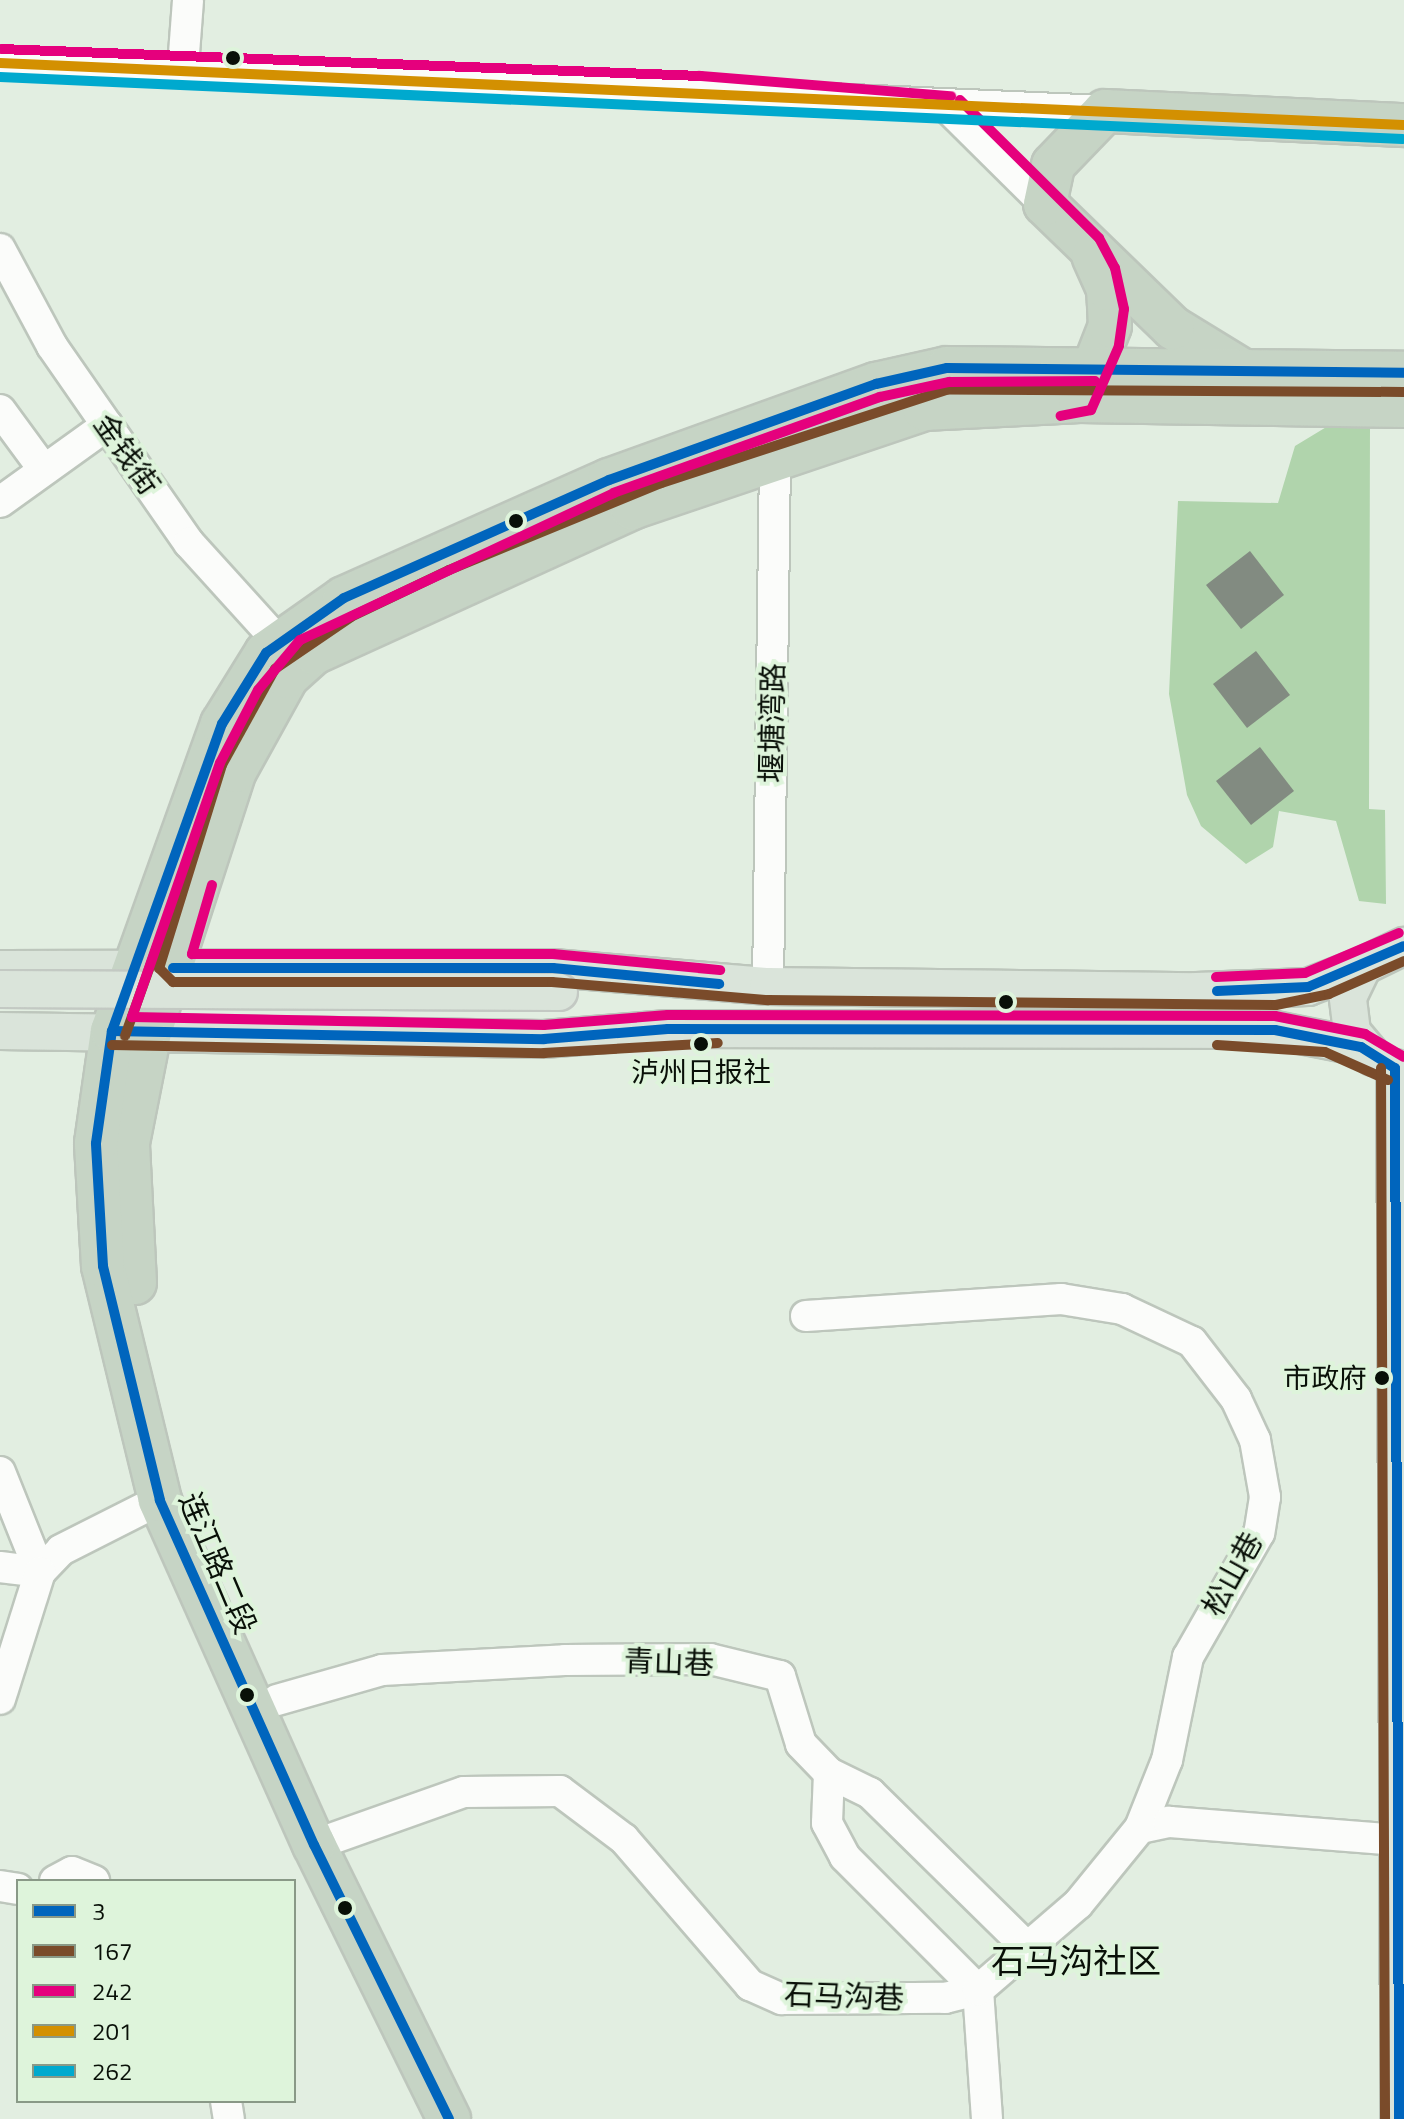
<!DOCTYPE html>
<meta charset="utf-8">
<style>
body{margin:0}
#map{position:relative;width:1404px;height:2119px;overflow:hidden;background:#e2eee1;font-family:"Titillium Web","Noto Sans SC",sans-serif}
div>[style]{position:absolute}
[style*='--x']{left:calc(var(--x)*1px);top:calc(var(--y)*1px);width:calc(var(--w)*1px);rotate:calc(var(--a)*1deg)}
.forest>*{inset:0;background:#b0d4ac}
.building>*{inset:0;background:#828b81}
.roads{filter:drop-shadow(2px 0 #bdc6bc) drop-shadow(-2px 0 #bdc6bc) drop-shadow(0 2px #bdc6bc) drop-shadow(0 -2px #bdc6bc)}
.minor>*{height:30px;margin:-15px;padding:0 15px;transform-origin:15px;border-radius:15px;background:#fbfcfa}
.major>*{height:36px;margin:-18px;padding:0 18px;transform-origin:18px;border-radius:18px;background:#dae4da}
.highway>*{height:42px;margin:-21px;padding:0 21px;transform-origin:21px;border-radius:21px;background:#c6d4c5}
.bridges{filter:drop-shadow(2px 0 #c3c9c3) drop-shadow(-2px 0 #c3c9c3) drop-shadow(0 2px #c3c9c3) drop-shadow(0 -2px #c3c9c3)}
.major-bridge>*{height:36px;margin:-18px;padding:0 18px;transform-origin:18px;border-radius:18px;background:#dae4da}
.bus-1>*{height:10px;margin:-5px;padding:0 5px;transform-origin:5px;border-radius:5px;background:#0065bd}
.bus-2>*{height:10px;margin:-5px;padding:0 5px;transform-origin:5px;border-radius:5px;background:#7a4b2a}
.bus-3>*{height:10px;margin:-5px;padding:0 5px;transform-origin:5px;border-radius:5px;background:#e5007d}
.bus-4>*{height:10px;margin:-5px;padding:0 5px;transform-origin:5px;border-radius:5px;background:#d39001}
.bus-5>*{height:10px;margin:-5px;padding:0 5px;transform-origin:5px;border-radius:5px;background:#00a9ce}
.dots>*{width:22px;height:22px;translate:-50% -50%;box-sizing:border-box;border:4px solid #def4db;border-radius:50%}
span{translate:-50% -50%;white-space:nowrap;text-align:center;line-height:1.15;-webkit-text-stroke:8px #def4db;paint-order:stroke}
.bus-label{font-size:28px;color:#091008}
.right{translate:-100% -50%;text-align:right}
.street-label{font-size:30px;color:#091008}
.quarter-label{font-size:34px;color:#091008}
.legend{position:absolute;left:16px;top:1879px;width:280px;height:224px;box-sizing:border-box;background:#def4db;border:2px solid #899987;margin:0;padding:10px 14px;list-style:none;font-size:24px;color:#091008}
.legend li{display:flex;align-items:center;gap:16px;height:40px}
.legend b{width:40px;border:2px solid #899987}
</style>
<div id="map">
<div class="forest">
<div style="clip-path:polygon(1370px 423px,1369px 809px,1385px 810px,1386px 904px,1359px 901px,1336px 821px,1279px 811px,1273px 847px,1246px 864px,1201px 826px,1187px 795px,1169px 694px,1178px 501px,1278px 503px,1295px 446px,1328px 426px)"></div>
</div>
<div class="building">
<div style="clip-path:polygon(1250px 551px,1284px 595px,1241px 629px,1206px 585px)"></div>
<div style="clip-path:polygon(1256px 651px,1290px 695px,1247px 728px,1213px 684px)"></div>
<div style="clip-path:polygon(1260px 747px,1294px 791px,1251px 825px,1216px 781px)"></div>
</div>
<div class="roads">
<div class="minor">
<div style="--x:0;--y:63;--w:1106;--a:2.49"></div>
<div style="--x:183;--y:67;--w:67;--a:-85.7"></div>
<div style="--x:950;--y:110;--w:134;--a:44.7"></div>
<div style="--x:0;--y:249;--w:110;--a:61.8"></div>
<div style="--x:52;--y:346;--w:240;--a:55.2"></div>
<div style="--x:189;--y:543;--w:132;--a:47.8"></div>
<div style="--x:0;--y:410;--w:74;--a:53.7"></div>
<div style="--x:0;--y:502;--w:132;--a:-35.7"></div>
<div style="--x:768;--y:986;--w:527;--a:-89.24"></div>
<div style="--x:806;--y:1316;--w:256;--a:-3.8"></div>
<div style="--x:1061;--y:1299;--w:62;--a:9.3"></div>
<div style="--x:1122;--y:1309;--w:77;--a:25.2"></div>
<div style="--x:1192;--y:1342;--w:72;--a:52.3"></div>
<div style="--x:1236;--y:1399;--w:45;--a:65.1"></div>
<div style="--x:1255;--y:1440;--w:58;--a:80"></div>
<div style="--x:1265;--y:1497;--w:36;--a:99"></div>
<div style="--x:1259;--y:1533;--w:143;--a:119.8"></div>
<div style="--x:1188;--y:1657;--w:105;--a:101.5"></div>
<div style="--x:1167;--y:1760;--w:73;--a:111.7"></div>
<div style="--x:0;--y:1472;--w:108;--a:68.2"></div>
<div style="--x:40;--y:1572;--w:30;--a:-46"></div>
<div style="--x:61;--y:1550;--w:111;--a:-26.8"></div>
<div style="--x:0;--y:1567;--w:40;--a:7.1"></div>
<div style="--x:40;--y:1572;--w:133;--a:107.5"></div>
<div style="--x:277;--y:1700;--w:109;--a:-15.9"></div>
<div style="--x:382;--y:1670;--w:183;--a:-3.1"></div>
<div style="--x:565;--y:1660;--w:145;--a:-0.4"></div>
<div style="--x:710;--y:1659;--w:72;--a:13.7"></div>
<div style="--x:780;--y:1676;--w:71;--a:72.8"></div>
<div style="--x:801;--y:1744;--w:40;--a:46"></div>
<div style="--x:829;--y:1773;--w:46;--a:26"></div>
<div style="--x:870;--y:1793;--w:223;--a:44.5"></div>
<div style="--x:829;--y:1773;--w:50;--a:92.3"></div>
<div style="--x:827;--y:1823;--w:38;--a:62"></div>
<div style="--x:845;--y:1857;--w:188;--a:45"></div>
<div style="--x:978;--y:1990;--w:129;--a:86"></div>
<div style="--x:314;--y:1845;--w:159;--a:-19.5"></div>
<div style="--x:464;--y:1792;--w:96;--a:-0.6"></div>
<div style="--x:560;--y:1791;--w:80;--a:36.9"></div>
<div style="--x:624;--y:1839;--w:193;--a:49.2"></div>
<div style="--x:750;--y:1985;--w:35;--a:24"></div>
<div style="--x:782;--y:1999;--w:163;--a:-0.4"></div>
<div style="--x:945;--y:1998;--w:34;--a:-14"></div>
<div style="--x:978;--y:1990;--w:132;--a:-40.7"></div>
<div style="--x:1078;--y:1904;--w:98;--a:-50.8"></div>
<div style="--x:1140;--y:1828;--w:30;--a:-12"></div>
<div style="--x:1169;--y:1822;--w:230;--a:4.5"></div>
<div style="--x:55;--y:1881;--w:19;--a:-28"></div>
<div style="--x:72;--y:1872;--w:24;--a:22"></div>
<div style="--x:0;--y:1886;--w:18;--a:9"></div>
<div style="--x:226;--y:2101;--w:18;--a:81"></div>
</div>
<div class="major">
<div style="--x:0;--y:969;--w:553;--a:-0.1"></div>
<div style="--x:553;--y:968;--w:216;--a:4.8"></div>
<div style="--x:768;--y:986;--w:428;--a:0.7"></div>
<div style="--x:1196;--y:991;--w:112;--a:-2"></div>
<div style="--x:1308;--y:987;--w:59;--a:-20.9"></div>
<div style="--x:0;--y:1031;--w:544;--a:0.84"></div>
<div style="--x:544;--y:1039;--w:124;--a:-4.6"></div>
<div style="--x:668;--y:1029;--w:607;--a:0.09"></div>
<div style="--x:1275;--y:1030;--w:88;--a:11.2"></div>
<div style="--x:1373;--y:1057;--w:33;--a:-130"></div>
<div style="--x:1352;--y:1032;--w:35;--a:-97"></div>
<div style="--x:1348;--y:997;--w:34;--a:-64"></div>
<div style="--x:1363;--y:966;--w:46;--a:-26"></div>
<div style="--x:1395;--y:1068;--w:1051;--a:89.78"></div>
</div>
<div class="highway">
<div style="--x:1240;--y:369;--w:79;--a:-148.5"></div>
<div style="--x:1173;--y:328;--w:178;--a:-135.9"></div>
<div style="--x:1045;--y:204;--w:40;--a:-78"></div>
<div style="--x:1053;--y:165;--w:75;--a:-46.1"></div>
<div style="--x:1105;--y:111;--w:299;--a:2.7"></div>
<div style="--x:1085;--y:390;--w:69;--a:-68.7"></div>
<div style="--x:1110;--y:326;--w:37;--a:-93"></div>
<div style="--x:1108;--y:289;--w:36;--a:-114"></div>
<div style="--x:135;--y:1283;--w:140;--a:-92.9"></div>
<div style="--x:128;--y:1143;--w:113;--a:-78.8"></div>
<div style="--x:150;--y:1032;--w:274;--a:-72"></div>
<div style="--x:235;--y:771;--w:107;--a:-61"></div>
<div style="--x:287;--y:677;--w:36;--a:-42"></div>
<div style="--x:314;--y:653;--w:349;--a:-24.5"></div>
<div style="--x:632;--y:508;--w:308;--a:-18.7"></div>
<div style="--x:924;--y:409;--w:156;--a:-2.9"></div>
<div style="--x:1080;--y:401;--w:324;--a:0.9"></div>
<div style="--x:449;--y:2119;--w:305;--a:-116.2"></div>
<div style="--x:314;--y:1845;--w:378;--a:-114.1"></div>
<div style="--x:160;--y:1500;--w:241;--a:-103.7"></div>
<div style="--x:103;--y:1266;--w:123;--a:-93.3"></div>
<div style="--x:96;--y:1143;--w:113;--a:-81.9"></div>
<div style="--x:112;--y:1031;--w:326;--a:-70.3"></div>
<div style="--x:222;--y:724;--w:84;--a:-58.2"></div>
<div style="--x:266;--y:653;--w:95;--a:-35.2"></div>
<div style="--x:344;--y:598;--w:290;--a:-24"></div>
<div style="--x:609;--y:480;--w:284;--a:-19.8"></div>
<div style="--x:876;--y:384;--w:73;--a:-12.7"></div>
<div style="--x:947;--y:368;--w:457;--a:0.6"></div>
</div>
</div>
<div class="bridges">
<div class="major-bridge">
<div style="--x:0;--y:989;--w:559;--a:0.31"></div>
</div>
</div>
<div class="bus-1">
<div style="--x:173;--y:968;--w:380;--a:0"></div>
<div style="--x:553;--y:968;--w:167;--a:5.5"></div>
<div style="--x:1217;--y:991;--w:91;--a:-2.5"></div>
<div style="--x:1308;--y:987;--w:104;--a:-23.1"></div>
<div style="--x:112;--y:1031;--w:432;--a:1.1"></div>
<div style="--x:544;--y:1039;--w:124;--a:-4.6"></div>
<div style="--x:668;--y:1029;--w:607;--a:0.09"></div>
<div style="--x:1275;--y:1030;--w:88;--a:11.2"></div>
<div style="--x:1361;--y:1047;--w:40;--a:32"></div>
<div style="--x:1395;--y:1068;--w:1051;--a:89.78"></div>
<div style="--x:449;--y:2119;--w:305;--a:-116.2"></div>
<div style="--x:314;--y:1845;--w:378;--a:-114.1"></div>
<div style="--x:160;--y:1500;--w:241;--a:-103.7"></div>
<div style="--x:103;--y:1266;--w:123;--a:-93.3"></div>
<div style="--x:96;--y:1143;--w:113;--a:-81.9"></div>
<div style="--x:112;--y:1031;--w:326;--a:-70.3"></div>
<div style="--x:222;--y:724;--w:84;--a:-58.2"></div>
<div style="--x:266;--y:653;--w:95;--a:-35.2"></div>
<div style="--x:344;--y:598;--w:290;--a:-24"></div>
<div style="--x:609;--y:480;--w:284;--a:-19.8"></div>
<div style="--x:876;--y:384;--w:73;--a:-12.7"></div>
<div style="--x:947;--y:368;--w:457;--a:0.6"></div>
</div>
<div class="bus-2">
<div style="--x:1404;--y:392;--w:458;--a:-179.7"></div>
<div style="--x:946;--y:390;--w:300;--a:161.9"></div>
<div style="--x:661;--y:483;--w:229;--a:157.7"></div>
<div style="--x:449;--y:570;--w:109;--a:154.4"></div>
<div style="--x:351;--y:617;--w:92;--a:145.6"></div>
<div style="--x:275;--y:669;--w:110;--a:118.9"></div>
<div style="--x:222;--y:765;--w:213;--a:107.2"></div>
<div style="--x:159;--y:968;--w:20;--a:45"></div>
<div style="--x:173;--y:982;--w:379;--a:0"></div>
<div style="--x:552;--y:982;--w:217;--a:4.8"></div>
<div style="--x:768;--y:1000;--w:508;--a:0.56"></div>
<div style="--x:1276;--y:1005;--w:54;--a:-11.7"></div>
<div style="--x:1329;--y:994;--w:82;--a:-23.7"></div>
<div style="--x:125;--y:1036;--w:149;--a:-70.3"></div>
<div style="--x:112;--y:1045;--w:432;--a:1.1"></div>
<div style="--x:544;--y:1053;--w:174;--a:-3.3"></div>
<div style="--x:1217;--y:1045;--w:108;--a:3.7"></div>
<div style="--x:1325;--y:1052;--w:69;--a:24"></div>
<div style="--x:1381;--y:1068;--w:1051;--a:89.78"></div>
</div>
<div class="bus-3">
<div style="--x:1;--y:49;--w:700;--a:2.21"></div>
<div style="--x:700;--y:76;--w:252;--a:4.6"></div>
<div style="--x:960;--y:100;--w:196;--a:44.8"></div>
<div style="--x:1099;--y:238;--w:34;--a:62"></div>
<div style="--x:1115;--y:268;--w:42;--a:77.6"></div>
<div style="--x:1124;--y:309;--w:37;--a:98"></div>
<div style="--x:1119;--y:346;--w:70;--a:113.6"></div>
<div style="--x:1091;--y:410;--w:31;--a:169"></div>
<div style="--x:1095;--y:381;--w:146;--a:179.6"></div>
<div style="--x:949;--y:382;--w:71;--a:167.7"></div>
<div style="--x:880;--y:397;--w:283;--a:160.2"></div>
<div style="--x:614;--y:493;--w:347;--a:154.9"></div>
<div style="--x:300;--y:640;--w:65;--a:130"></div>
<div style="--x:258;--y:690;--w:82;--a:117.5"></div>
<div style="--x:220;--y:763;--w:269;--a:109.1"></div>
<div style="--x:132;--y:1017;--w:412;--a:1.1"></div>
<div style="--x:544;--y:1025;--w:124;--a:-4.6"></div>
<div style="--x:668;--y:1015;--w:607;--a:0.09"></div>
<div style="--x:1275;--y:1016;--w:92;--a:11.3"></div>
<div style="--x:1365;--y:1034;--w:45;--a:30.5"></div>
<div style="--x:212;--y:885;--w:72;--a:106.2"></div>
<div style="--x:192;--y:954;--w:361;--a:0"></div>
<div style="--x:553;--y:954;--w:168;--a:5.5"></div>
<div style="--x:1216;--y:977;--w:89;--a:-2.6"></div>
<div style="--x:1305;--y:973;--w:102;--a:-23.1"></div>
</div>
<div class="bus-4">
<div style="--x:0;--y:63;--w:1405;--a:2.53"></div>
</div>
<div class="bus-5">
<div style="--x:0;--y:77;--w:1404;--a:2.53"></div>
</div>
<div class="dots">
<div style="left:233px;top:58px;background:#091008"></div>
<div style="left:516px;top:521px;background:#091008"></div>
<div style="left:1006px;top:1002px;background:#091008"></div>
<div style="left:701px;top:1044px;background:#091008"></div>
<div style="left:1382px;top:1378px;background:#091008"></div>
<div style="left:247px;top:1695px;background:#091008"></div>
<div style="left:345px;top:1908px;background:#091008"></div>
</div>
<div class="bus-label">
<span style="left:701px;top:1072px">泸州日报社</span>
<span class="right" style="left:1367px;top:1378px">市政府</span>
</div>
<div class="street-label">
<span style="left:127px;top:454px;rotate:55deg">金钱街</span>
<span style="left:772px;top:723px;rotate:-89deg">堰塘湾路</span>
<span style="left:218px;top:1563px;rotate:67deg">连江路二段</span>
<span style="left:1232px;top:1574px;rotate:-61deg">松山巷</span>
<span style="left:669px;top:1662px;rotate:2deg">青山巷</span>
<span style="left:844px;top:1996px;rotate:2deg">石马沟巷</span>
</div>
<div class="quarter-label">
<span style="left:1076px;top:1961px">石马沟社区</span>
</div>
<ul class="legend">
<li><b style="height:10px;background:#0065bd"></b>3</li>
<li><b style="height:10px;background:#7a4b2a"></b>167</li>
<li><b style="height:10px;background:#e5007d"></b>242</li>
<li><b style="height:10px;background:#d39001"></b>201</li>
<li><b style="height:10px;background:#00a9ce"></b>262</li>
</ul>
</div>
